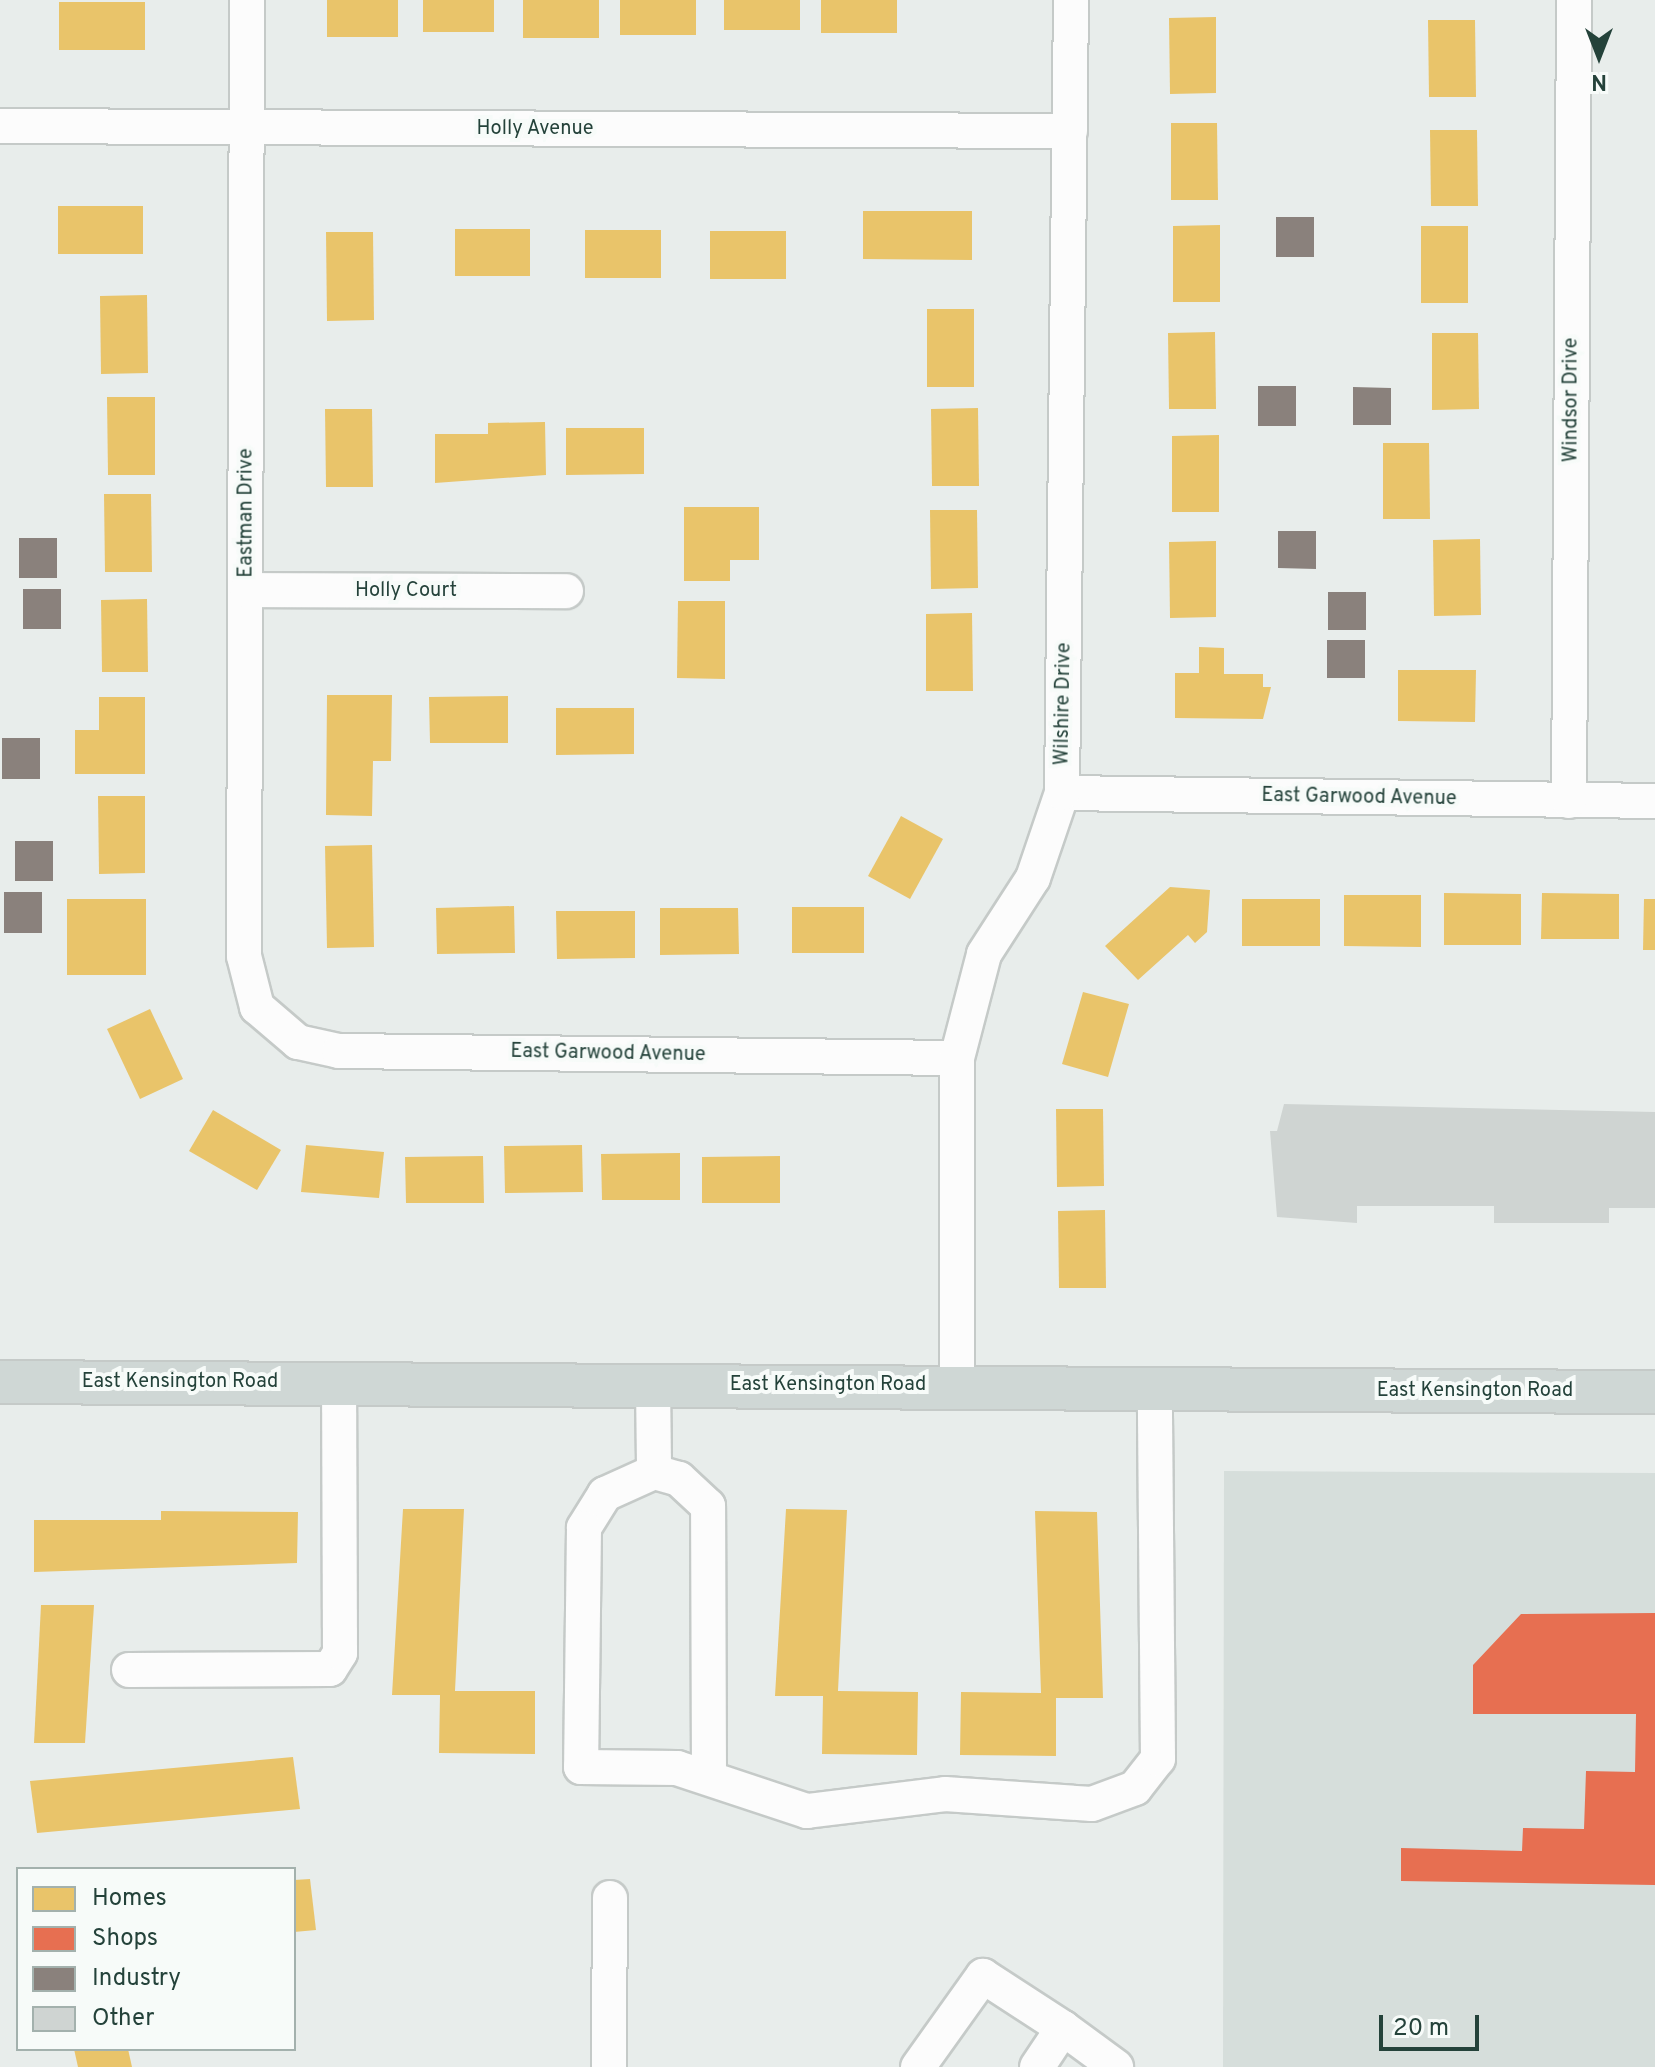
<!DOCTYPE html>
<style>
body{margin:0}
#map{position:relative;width:1655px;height:2067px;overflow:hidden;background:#e8edeb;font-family:Overpass,sans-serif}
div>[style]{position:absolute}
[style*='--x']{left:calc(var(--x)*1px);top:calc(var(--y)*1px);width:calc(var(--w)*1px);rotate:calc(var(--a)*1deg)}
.built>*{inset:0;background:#d6dedb}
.homes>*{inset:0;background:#e9c46a}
.shops>*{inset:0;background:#e76f51}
.industry>*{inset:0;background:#8a817c}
.building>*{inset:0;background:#cfd4d2}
.roads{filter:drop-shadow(2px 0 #c5cac8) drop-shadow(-2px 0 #c5cac8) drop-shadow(0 2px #c5cac8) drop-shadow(0 -2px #c5cac8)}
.minor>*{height:34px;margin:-17px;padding:0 17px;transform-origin:17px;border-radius:17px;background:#fcfcfc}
.major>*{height:42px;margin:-21px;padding:0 21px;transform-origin:21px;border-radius:21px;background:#cfd7d5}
span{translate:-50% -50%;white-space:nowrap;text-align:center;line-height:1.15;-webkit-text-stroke:8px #f7fbf9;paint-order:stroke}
.street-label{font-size:20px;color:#24423a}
.legend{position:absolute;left:16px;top:1867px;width:280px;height:184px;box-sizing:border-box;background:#f7fbf9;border:2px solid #a3b1ad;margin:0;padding:10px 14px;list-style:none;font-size:24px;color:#24423a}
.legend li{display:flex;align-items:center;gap:16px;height:40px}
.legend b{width:40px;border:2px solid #a3b1ad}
.north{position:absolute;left:1559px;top:16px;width:80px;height:80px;-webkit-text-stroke:6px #f7fbf9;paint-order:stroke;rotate:180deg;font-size:22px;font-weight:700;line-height:32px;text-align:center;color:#24423a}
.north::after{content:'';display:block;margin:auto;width:28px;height:36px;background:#24423a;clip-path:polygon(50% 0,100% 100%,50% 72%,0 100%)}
.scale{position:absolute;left:1379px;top:2015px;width:100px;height:36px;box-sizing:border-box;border:4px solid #24423a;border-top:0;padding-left:10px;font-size:24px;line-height:28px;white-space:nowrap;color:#24423a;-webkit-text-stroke:6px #f7fbf9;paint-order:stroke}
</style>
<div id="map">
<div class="built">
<div style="clip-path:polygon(1224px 1471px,1655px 1473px,1655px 2067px,1223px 2067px)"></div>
</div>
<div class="homes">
<div style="clip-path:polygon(327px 0,398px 0,398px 37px,327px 37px)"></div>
<div style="clip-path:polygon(423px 0,494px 0,494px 32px,423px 32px)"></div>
<div style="clip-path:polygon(523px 0,599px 0,599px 38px,523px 38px)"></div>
<div style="clip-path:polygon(620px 0,696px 0,696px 35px,620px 35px)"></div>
<div style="clip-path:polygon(724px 0,800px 0,800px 30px,724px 30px)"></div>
<div style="clip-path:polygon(821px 0,897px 0,897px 33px,821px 33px)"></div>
<div style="clip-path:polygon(59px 2px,145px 2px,145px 50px,59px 50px)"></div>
<div style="clip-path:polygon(1216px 17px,1216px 93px,1170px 94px,1169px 18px)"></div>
<div style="clip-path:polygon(1428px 20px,1475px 20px,1476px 97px,1429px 97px)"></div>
<div style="clip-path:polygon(1171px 123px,1217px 123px,1218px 200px,1171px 200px)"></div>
<div style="clip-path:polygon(1430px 130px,1477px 130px,1478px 206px,1431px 206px)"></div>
<div style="clip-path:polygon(58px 206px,143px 206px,143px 254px,58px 254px)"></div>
<div style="clip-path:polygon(863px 211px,972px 211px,972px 260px,863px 259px)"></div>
<div style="clip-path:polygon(1220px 225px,1220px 302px,1173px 302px,1173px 226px)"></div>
<div style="clip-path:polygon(1421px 226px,1468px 226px,1468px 303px,1421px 303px)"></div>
<div style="clip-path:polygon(455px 229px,530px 229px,530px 276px,455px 276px)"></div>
<div style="clip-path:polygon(585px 230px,661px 230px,661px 278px,585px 278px)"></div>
<div style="clip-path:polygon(710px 231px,786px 231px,786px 279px,710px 279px)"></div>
<div style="clip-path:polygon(326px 232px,373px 232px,374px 320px,327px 321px)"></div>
<div style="clip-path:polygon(147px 295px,148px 373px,101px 374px,100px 296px)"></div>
<div style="clip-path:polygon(927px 309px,974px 309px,974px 387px,927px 387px)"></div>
<div style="clip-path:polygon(1215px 332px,1216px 409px,1169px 409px,1168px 333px)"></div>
<div style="clip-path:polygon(1432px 333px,1478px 333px,1479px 409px,1432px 410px)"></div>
<div style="clip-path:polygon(107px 397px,155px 397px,155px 475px,108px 475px)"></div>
<div style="clip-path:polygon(978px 408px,979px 486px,932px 486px,931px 409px)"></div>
<div style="clip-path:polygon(325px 409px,372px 409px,373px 487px,326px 487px)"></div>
<div style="clip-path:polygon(545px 422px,546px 475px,435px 483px,435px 434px,488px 434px,488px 423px)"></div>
<div style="clip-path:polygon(566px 428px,644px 428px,644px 474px,566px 475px)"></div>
<div style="clip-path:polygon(1219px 435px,1219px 512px,1172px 512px,1172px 436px)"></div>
<div style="clip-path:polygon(1383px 443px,1429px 443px,1430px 519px,1383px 519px)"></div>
<div style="clip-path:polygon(104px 494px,151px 494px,152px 572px,105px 572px)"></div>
<div style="clip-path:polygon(684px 507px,759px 507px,759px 560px,730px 560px,730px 581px,684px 581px)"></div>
<div style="clip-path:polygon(930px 510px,977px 510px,978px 588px,931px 589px)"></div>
<div style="clip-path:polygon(1480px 539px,1481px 615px,1434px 616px,1433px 540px)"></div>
<div style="clip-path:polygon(1216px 541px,1216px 617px,1170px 618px,1169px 542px)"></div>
<div style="clip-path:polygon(147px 599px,148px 672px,102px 672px,101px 600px)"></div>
<div style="clip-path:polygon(678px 601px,725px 601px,725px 679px,677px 678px)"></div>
<div style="clip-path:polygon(972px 613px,973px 691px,926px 691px,926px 614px)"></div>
<div style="clip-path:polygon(1199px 647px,1224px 648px,1224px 674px,1263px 674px,1263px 687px,1271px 687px,1263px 719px,1175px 718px,1175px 673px,1199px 673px)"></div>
<div style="clip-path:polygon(1398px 670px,1476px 670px,1475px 722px,1398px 721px)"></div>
<div style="clip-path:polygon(327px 695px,392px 695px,391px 761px,373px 761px,372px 816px,326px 815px)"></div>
<div style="clip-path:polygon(508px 696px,508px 743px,430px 743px,429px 697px)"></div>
<div style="clip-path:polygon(99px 697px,145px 697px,145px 774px,75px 774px,75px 730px,99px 730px)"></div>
<div style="clip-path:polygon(556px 708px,634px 708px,634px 754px,556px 755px)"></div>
<div style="clip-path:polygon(98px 796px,145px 796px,145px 873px,99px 874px)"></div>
<div style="clip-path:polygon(901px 816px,943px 839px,910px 899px,868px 876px)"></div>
<div style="clip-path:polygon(372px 845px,374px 947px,327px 948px,325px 846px)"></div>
<div style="clip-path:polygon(1170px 887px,1210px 890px,1207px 932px,1195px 943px,1188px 935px,1138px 980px,1105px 946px)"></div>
<div style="clip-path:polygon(1444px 893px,1521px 894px,1521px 945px,1444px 945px)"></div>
<div style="clip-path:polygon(1542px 893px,1619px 894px,1619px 939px,1541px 939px)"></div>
<div style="clip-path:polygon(1344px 895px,1421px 895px,1421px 947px,1344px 946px)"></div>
<div style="clip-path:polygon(67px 899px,146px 899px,146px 975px,67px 975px)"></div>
<div style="clip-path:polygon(1242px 899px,1320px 899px,1320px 946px,1242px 946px)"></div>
<div style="clip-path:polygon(1644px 899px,1655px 899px,1655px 950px,1643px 950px)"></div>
<div style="clip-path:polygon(514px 906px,515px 953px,437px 954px,436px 908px)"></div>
<div style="clip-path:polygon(792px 907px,864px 907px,864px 953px,792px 953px)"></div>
<div style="clip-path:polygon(660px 908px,738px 908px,739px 954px,660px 955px)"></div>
<div style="clip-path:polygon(556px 911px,635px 911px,635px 958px,557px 959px)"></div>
<div style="clip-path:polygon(1083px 992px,1129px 1004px,1108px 1077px,1062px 1064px)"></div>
<div style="clip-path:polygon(150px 1009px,183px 1079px,140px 1099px,107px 1029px)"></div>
<div style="clip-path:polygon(1056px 1109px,1103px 1109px,1104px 1186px,1057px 1187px)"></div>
<div style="clip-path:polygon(213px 1110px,281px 1150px,257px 1190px,189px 1151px)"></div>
<div style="clip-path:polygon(306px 1145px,384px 1152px,379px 1198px,301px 1192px)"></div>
<div style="clip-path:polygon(582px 1145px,583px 1192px,505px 1193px,504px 1146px)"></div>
<div style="clip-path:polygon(680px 1153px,680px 1200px,602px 1200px,601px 1154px)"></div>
<div style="clip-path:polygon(483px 1156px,484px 1203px,406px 1203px,405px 1157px)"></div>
<div style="clip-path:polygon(780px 1156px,780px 1203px,702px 1203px,702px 1157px)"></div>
<div style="clip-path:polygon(1105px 1210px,1106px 1288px,1059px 1288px,1058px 1211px)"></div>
<div style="clip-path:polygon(403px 1509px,464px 1509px,455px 1691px,535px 1691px,535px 1754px,439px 1753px,440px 1695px,392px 1695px)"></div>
<div style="clip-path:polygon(786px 1509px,847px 1510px,838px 1691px,918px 1692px,917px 1755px,822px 1754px,823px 1696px,775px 1696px)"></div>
<div style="clip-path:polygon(161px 1511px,298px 1512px,297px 1563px,34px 1572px,34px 1520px,161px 1520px)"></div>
<div style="clip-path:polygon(1035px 1511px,1097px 1512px,1103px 1698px,1056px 1698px,1056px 1756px,960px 1755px,961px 1692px,1041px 1693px)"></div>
<div style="clip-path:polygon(41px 1605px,94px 1605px,85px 1743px,34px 1743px)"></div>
<div style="clip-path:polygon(293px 1757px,300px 1809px,37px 1833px,30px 1781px)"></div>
<div style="clip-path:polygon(310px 1879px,316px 1930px,294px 1932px,294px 1880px)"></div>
<div style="clip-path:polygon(74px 2049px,128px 2049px,132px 2067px,78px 2067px)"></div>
</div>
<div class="shops">
<div style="clip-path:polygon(1655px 1613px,1655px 1885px,1401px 1881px,1401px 1848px,1522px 1851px,1523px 1828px,1584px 1829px,1586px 1771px,1635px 1772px,1636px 1714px,1473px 1714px,1473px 1665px,1521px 1614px)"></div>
</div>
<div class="industry">
<div style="clip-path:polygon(1276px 217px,1314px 217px,1314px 257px,1276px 257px)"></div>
<div style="clip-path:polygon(1258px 386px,1296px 386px,1296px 426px,1258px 426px)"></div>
<div style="clip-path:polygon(1353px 387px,1391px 388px,1391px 425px,1353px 425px)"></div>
<div style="clip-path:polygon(1278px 531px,1316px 531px,1316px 569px,1278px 568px)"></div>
<div style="clip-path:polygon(19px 538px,57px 538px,57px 578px,19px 578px)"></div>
<div style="clip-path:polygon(23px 589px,61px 589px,61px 629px,23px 629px)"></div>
<div style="clip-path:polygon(1328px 592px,1366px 592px,1366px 630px,1328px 630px)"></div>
<div style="clip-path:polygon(1327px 640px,1365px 640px,1365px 678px,1327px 678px)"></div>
<div style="clip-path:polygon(2px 738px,40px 738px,40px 779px,2px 779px)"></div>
<div style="clip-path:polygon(15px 841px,53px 841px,53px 881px,15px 881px)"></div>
<div style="clip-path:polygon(4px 892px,42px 892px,42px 933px,4px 933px)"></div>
</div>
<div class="building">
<div style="clip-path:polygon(1284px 1104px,1655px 1112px,1655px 1208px,1609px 1208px,1609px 1223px,1494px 1223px,1494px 1206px,1357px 1206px,1357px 1223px,1277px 1217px,1270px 1131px,1277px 1131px)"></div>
</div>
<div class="roads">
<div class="minor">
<div style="--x:247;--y:0;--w:956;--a:90.18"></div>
<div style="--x:244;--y:956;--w:53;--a:75.7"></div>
<div style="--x:257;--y:1007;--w:54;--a:40.5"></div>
<div style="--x:298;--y:1042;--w:42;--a:12.4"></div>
<div style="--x:339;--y:1051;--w:618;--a:0.65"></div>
<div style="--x:0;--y:126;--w:1070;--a:0.27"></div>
<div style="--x:247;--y:590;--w:319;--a:0.2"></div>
<div style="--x:1062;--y:793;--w:593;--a:0.77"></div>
<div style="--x:1569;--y:801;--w:801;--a:-89.64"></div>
<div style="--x:653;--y:1384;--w:88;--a:89.3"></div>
<div style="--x:957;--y:1386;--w:328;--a:-90"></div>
<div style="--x:957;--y:1058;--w:107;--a:-75.4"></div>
<div style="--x:984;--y:954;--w:90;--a:-57.2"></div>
<div style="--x:1033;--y:878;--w:90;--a:-71.2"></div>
<div style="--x:1062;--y:793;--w:793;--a:-89.35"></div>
<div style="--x:129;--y:1670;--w:201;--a:-0.3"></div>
<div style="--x:330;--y:1669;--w:19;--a:-58"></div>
<div style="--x:340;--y:1653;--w:271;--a:-90.2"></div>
<div style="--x:709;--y:1775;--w:269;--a:-90.2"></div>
<div style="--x:708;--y:1506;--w:40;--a:-137"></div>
<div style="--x:679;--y:1479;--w:26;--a:-164"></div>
<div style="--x:654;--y:1472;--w:54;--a:155.8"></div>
<div style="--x:605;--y:1494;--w:40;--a:122"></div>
<div style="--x:584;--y:1528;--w:239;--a:90.7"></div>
<div style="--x:581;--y:1767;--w:96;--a:0.6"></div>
<div style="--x:677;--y:1768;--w:137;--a:18.3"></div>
<div style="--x:807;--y:1811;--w:139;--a:-7"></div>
<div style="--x:945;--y:1794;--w:147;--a:3.9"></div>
<div style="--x:1092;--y:1804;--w:46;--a:-20.4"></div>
<div style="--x:1135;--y:1788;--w:37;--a:-52"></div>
<div style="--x:1158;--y:1759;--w:371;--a:-90.5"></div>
<div style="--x:609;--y:2067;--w:169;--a:-89.7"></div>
<div style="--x:918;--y:2067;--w:112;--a:-54.5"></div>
<div style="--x:983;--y:1976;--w:95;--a:33"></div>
<div style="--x:1037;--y:2067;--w:47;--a:-56.3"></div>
<div style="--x:1063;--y:2028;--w:66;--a:36.3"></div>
</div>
<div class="major">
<div style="--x:0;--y:1382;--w:1655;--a:0.35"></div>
</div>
</div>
<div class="street-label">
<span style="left:535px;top:129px">Holly Avenue</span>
<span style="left:1572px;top:400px;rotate:-90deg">Windsor Drive</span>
<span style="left:247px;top:513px;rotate:-90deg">Eastman Drive</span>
<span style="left:406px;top:591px">Holly Court</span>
<span style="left:1064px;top:704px;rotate:-89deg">Wilshire Drive</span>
<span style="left:1359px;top:798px;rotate:1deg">East Garwood Avenue</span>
<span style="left:608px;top:1054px;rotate:1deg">East Garwood Avenue</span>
<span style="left:180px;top:1382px">East Kensington Road</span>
<span style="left:828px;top:1385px">East Kensington Road</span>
<span style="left:1475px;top:1391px">East Kensington Road</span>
</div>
<ul class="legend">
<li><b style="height:22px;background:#e9c46a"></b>Homes</li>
<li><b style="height:22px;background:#e76f51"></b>Shops</li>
<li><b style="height:22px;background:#8a817c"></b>Industry</li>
<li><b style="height:22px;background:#cfd4d2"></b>Other</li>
</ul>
<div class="north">N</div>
<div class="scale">20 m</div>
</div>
